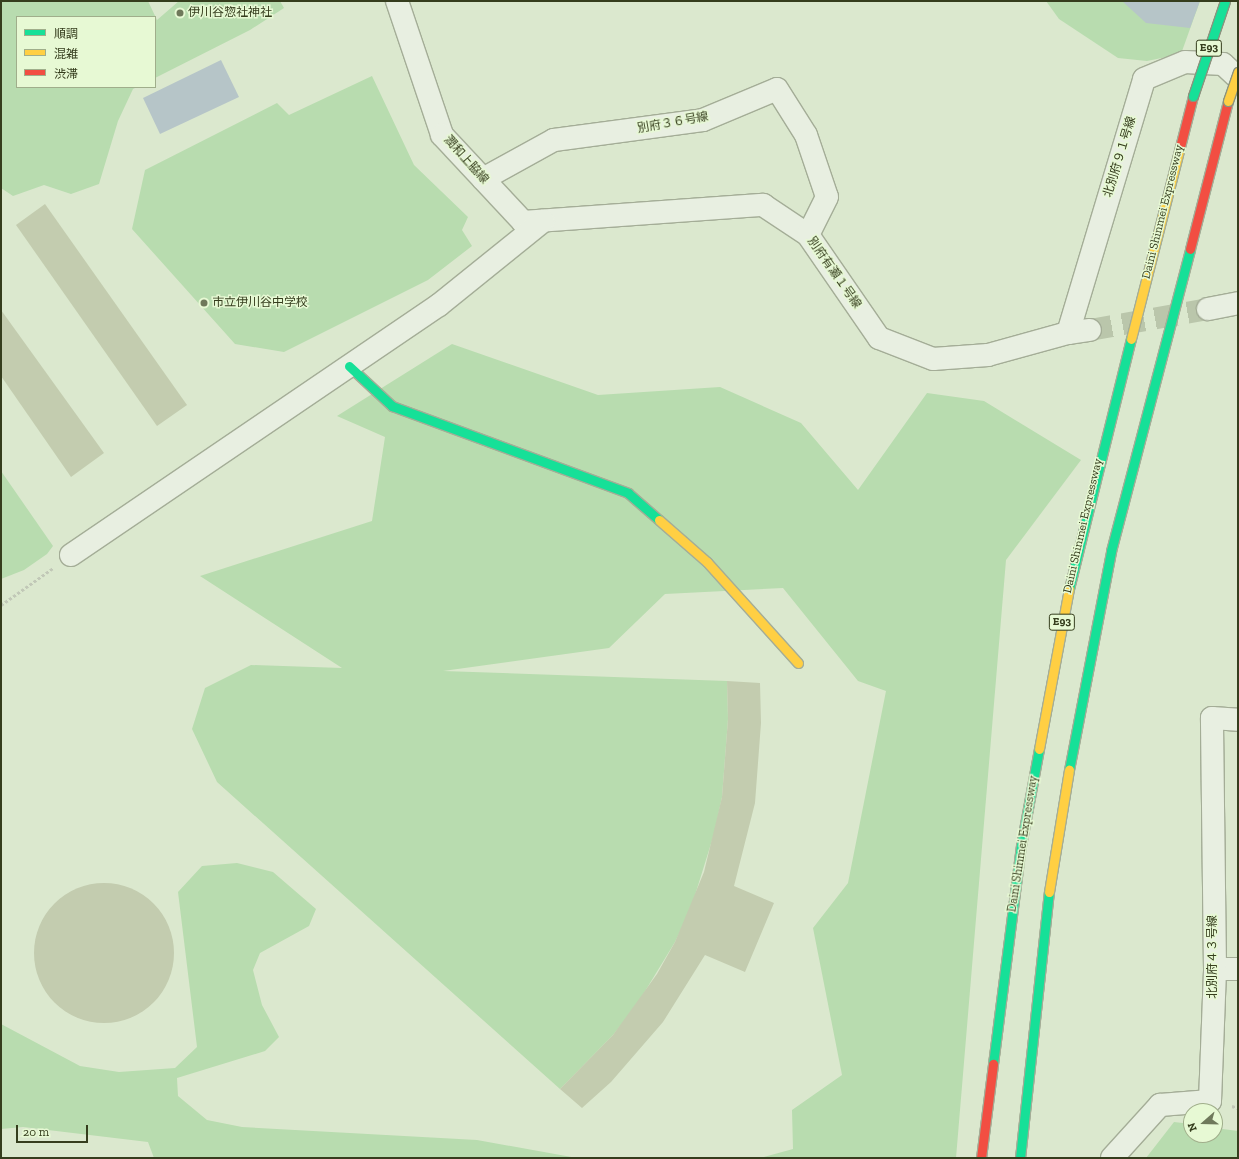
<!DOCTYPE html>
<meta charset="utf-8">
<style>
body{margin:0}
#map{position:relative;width:1239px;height:1159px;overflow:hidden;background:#dbe8ce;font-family:"Zilla Slab","Noto Sans JP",serif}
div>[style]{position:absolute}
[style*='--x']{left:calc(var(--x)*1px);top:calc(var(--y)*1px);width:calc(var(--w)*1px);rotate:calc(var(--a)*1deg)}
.green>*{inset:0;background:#b8dcaf}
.water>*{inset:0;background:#b6c5c8}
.building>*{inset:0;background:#c3ccaf}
.round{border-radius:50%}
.street-tunnel>*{height:22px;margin-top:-11px;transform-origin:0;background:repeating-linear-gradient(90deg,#bac6ab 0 22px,transparent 0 33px)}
.path>*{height:2.5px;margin-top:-1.25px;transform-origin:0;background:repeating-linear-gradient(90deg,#c1c8b7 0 3px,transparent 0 5px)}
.roads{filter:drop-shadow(1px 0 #a4ad97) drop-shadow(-1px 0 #a4ad97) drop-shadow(0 1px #a4ad97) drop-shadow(0 -1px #a4ad97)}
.street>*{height:22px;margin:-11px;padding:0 11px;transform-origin:11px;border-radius:11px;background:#e8efe1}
.fast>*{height:9px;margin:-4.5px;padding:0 4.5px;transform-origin:4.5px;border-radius:4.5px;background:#16e098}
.slow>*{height:9px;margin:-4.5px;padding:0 4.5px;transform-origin:4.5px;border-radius:4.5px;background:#ffcf43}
.jam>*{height:9px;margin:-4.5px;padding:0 4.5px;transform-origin:4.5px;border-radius:4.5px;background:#f24e42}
.bridges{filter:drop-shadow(1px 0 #8b937e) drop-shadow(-1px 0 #8b937e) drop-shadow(0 1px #8b937e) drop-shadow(0 -1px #8b937e)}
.fast-bridge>*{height:9px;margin:-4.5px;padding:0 4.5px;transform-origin:4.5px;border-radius:4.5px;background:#16e098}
.slow-bridge>*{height:9px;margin:-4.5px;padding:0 4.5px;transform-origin:4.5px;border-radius:4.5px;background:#ffcf43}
.dots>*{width:11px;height:11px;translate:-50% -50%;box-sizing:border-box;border:2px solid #e7f9d4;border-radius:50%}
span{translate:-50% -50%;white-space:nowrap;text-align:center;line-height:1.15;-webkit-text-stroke:3px #e7f9d4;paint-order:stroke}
.shield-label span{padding:1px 3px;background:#e7f9d4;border:1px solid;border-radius:3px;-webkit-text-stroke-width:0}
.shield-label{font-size:11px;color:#353d1d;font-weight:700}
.poi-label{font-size:12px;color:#353d1d}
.left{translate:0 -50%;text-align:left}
.street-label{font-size:12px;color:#353d1d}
.frame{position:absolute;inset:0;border:2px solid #353d1d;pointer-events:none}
.legend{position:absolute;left:16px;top:16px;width:140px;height:72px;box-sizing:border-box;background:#e7f9d4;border:1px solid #a0ae8b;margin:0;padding:5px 7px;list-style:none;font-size:12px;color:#353d1d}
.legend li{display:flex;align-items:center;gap:8px;height:20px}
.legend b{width:20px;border:1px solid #a0ae8b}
.north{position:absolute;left:1183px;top:1103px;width:40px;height:40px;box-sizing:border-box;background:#e7f9d4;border:1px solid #a0ae8b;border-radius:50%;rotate:250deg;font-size:11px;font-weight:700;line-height:16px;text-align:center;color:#353d1d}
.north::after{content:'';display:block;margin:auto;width:14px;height:18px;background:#6f795b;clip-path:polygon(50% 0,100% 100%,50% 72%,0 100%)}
.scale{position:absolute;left:16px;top:1125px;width:72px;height:18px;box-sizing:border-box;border:2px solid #353d1d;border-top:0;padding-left:5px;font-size:12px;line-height:14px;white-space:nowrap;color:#353d1d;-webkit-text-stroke:3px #e7f9d4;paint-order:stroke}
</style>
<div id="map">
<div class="green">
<div style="clip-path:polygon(1px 1px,148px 1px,157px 20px,179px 1px,280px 1px,284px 8px,250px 30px,155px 78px,155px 17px,17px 17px,17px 87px,137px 87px,133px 89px,118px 121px,99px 184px,71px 194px,44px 185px,13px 196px,1px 188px)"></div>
<div style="clip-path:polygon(1046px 1px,1200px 1px,1181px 54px,1147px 61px,1118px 58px,1059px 19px)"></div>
<div style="clip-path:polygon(372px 76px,414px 165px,468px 217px,462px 230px,472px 246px,428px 280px,284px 352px,235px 344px,132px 229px,145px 170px,277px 103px,289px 115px)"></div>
<div style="clip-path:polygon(452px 344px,598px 395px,720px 387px,801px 423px,858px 490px,927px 393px,984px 401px,1081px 460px,1006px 560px,956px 1158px,760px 1158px,793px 1149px,792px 1110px,842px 1075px,813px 928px,848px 883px,886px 691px,858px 681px,783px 588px,665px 594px,609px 648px,443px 671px,727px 681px,728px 719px,722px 797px,714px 834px,691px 908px,675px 942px,636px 1006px,613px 1035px,560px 1089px,217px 782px,192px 729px,205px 688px,251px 665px,342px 668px,200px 576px,372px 521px,385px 437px,337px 416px)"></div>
<div style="clip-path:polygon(1px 471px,53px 546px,47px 554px,24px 570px,1px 579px)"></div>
<div style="clip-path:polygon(237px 863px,273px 872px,316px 909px,309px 926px,260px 953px,253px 970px,262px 1005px,279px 1037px,265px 1051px,177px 1078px,178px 1096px,207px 1120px,242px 1127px,477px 1140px,577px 1158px,154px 1158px,148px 1142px,23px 1127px,1px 1129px,1px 1024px,80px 1066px,119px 1072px,175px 1068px,197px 1047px,178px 892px,202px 866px)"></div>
<div style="clip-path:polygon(1174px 1122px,1191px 1124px,1191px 1135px,1215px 1135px,1215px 1128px,1238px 1131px,1238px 1158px,1146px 1158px)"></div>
</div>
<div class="water">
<div style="clip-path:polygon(1122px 1px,1200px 1px,1190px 28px,1146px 23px)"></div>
<div style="clip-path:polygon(221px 60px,239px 97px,160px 134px,143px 98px)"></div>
</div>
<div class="building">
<div style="clip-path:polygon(45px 204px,187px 405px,157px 426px,16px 225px)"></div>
<div style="clip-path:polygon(1px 310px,104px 453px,71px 477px,1px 376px)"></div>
<div style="clip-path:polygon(727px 681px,760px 683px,761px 723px,755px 803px,734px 886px,774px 903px,745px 972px,705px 955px,663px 1022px,611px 1082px,582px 1108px,560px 1089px,613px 1035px,657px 974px,675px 942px,704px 872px,722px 797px,728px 719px)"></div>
<div class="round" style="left:34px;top:883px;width:140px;height:140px"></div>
</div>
<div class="street-tunnel">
<div style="--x:1090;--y:330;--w:120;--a:-10.1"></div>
</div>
<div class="path">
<div style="--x:1;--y:605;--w:64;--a:-35.4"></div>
<div style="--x:1232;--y:1106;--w:6;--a:18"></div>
</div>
<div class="roads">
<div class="street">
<div style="--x:397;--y:1;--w:141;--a:71.4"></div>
<div style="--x:442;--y:135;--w:119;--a:47"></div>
<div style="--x:523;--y:222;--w:241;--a:-4.1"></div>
<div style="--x:763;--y:205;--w:54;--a:33.7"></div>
<div style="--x:808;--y:235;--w:125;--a:55.4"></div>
<div style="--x:879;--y:338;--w:58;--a:21.3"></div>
<div style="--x:933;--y:359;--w:55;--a:-4.2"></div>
<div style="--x:988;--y:355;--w:83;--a:-15.4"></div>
<div style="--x:1068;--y:333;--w:22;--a:-8"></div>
<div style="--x:483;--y:179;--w:81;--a:-28.8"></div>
<div style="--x:554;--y:140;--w:150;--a:-7.6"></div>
<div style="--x:703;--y:120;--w:80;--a:-22.7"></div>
<div style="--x:777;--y:89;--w:54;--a:57.8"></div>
<div style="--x:806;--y:135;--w:65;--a:71.3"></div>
<div style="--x:827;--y:197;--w:42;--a:116.6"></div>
<div style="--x:1208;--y:309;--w:31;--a:-11"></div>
<div style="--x:1068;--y:333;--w:265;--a:-73.3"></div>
<div style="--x:1144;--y:79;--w:44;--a:-22.5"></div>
<div style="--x:1185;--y:62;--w:38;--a:3"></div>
<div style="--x:1223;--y:64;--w:21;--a:43"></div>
<div style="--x:71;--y:555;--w:445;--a:-34.2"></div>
<div style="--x:439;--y:305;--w:134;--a:-38.9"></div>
<div style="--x:1215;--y:969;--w:23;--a:0"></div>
<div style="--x:1112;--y:1158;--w:72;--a:-47.8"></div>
<div style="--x:1160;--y:1105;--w:50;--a:-4.6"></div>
<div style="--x:1210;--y:1101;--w:132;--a:-87.8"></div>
<div style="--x:1215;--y:969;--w:251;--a:-90.7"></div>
<div style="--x:1212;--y:718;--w:26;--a:4"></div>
</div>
<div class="fast">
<div style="--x:349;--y:366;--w:59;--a:42.9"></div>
<div style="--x:392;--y:406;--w:252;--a:20.2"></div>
<div style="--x:628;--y:493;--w:41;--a:41.1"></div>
<div style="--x:1069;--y:589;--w:258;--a:-76.1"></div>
<div style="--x:1069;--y:770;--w:223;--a:-79.1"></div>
<div style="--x:1111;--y:551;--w:312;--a:-75.3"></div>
<div style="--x:993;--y:1064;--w:220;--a:-82.7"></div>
<div style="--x:1021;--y:846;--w:99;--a:-79.5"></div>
<div style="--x:1020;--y:1158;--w:268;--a:-83.8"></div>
</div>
<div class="slow">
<div style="--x:1131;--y:339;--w:198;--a:-75.7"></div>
<div style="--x:659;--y:520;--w:64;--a:41.2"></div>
<div style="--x:707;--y:562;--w:136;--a:48"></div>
<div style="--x:1039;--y:749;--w:163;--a:-79.4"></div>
<div style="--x:1049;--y:892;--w:124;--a:-80.7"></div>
</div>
<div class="jam">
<div style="--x:1180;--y:147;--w:53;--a:-75.7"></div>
<div style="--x:1190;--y:249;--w:153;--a:-75.6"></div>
<div style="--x:981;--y:1158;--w:95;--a:-82.7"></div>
</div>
</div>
<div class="bridges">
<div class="fast-bridge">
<div style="--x:1193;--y:96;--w:100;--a:-71.4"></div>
</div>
<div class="slow-bridge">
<div style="--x:1228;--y:101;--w:31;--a:-71"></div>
</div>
</div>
<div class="dots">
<div style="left:180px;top:13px;background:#6f795b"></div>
<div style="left:204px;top:303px;background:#6f795b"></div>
</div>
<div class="shield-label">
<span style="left:1209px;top:48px">E93</span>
<span style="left:1062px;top:622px">E93</span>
</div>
<div class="poi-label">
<span class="left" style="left:188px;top:13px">伊川谷惣社神社</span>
<span class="left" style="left:212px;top:303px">市立伊川谷中学校</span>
</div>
<div class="street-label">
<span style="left:673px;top:123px;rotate:-10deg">別府３６号線</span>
<span style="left:1120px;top:157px;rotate:-73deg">北別府９１号線</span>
<span style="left:466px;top:160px;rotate:48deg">潤和上脇線</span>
<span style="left:1163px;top:212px;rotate:-76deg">Daini Shinmei Expressway</span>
<span style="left:834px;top:273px;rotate:55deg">別府有瀬１号線</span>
<span style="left:1083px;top:526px;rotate:-77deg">Daini Shinmei Expressway</span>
<span style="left:1023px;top:844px;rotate:-81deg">Daini Shinmei Expressway</span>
<span style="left:1213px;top:957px;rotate:-90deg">北別府４３号線</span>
</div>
<div class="frame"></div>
<ul class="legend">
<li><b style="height:5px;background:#16e098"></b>順調</li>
<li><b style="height:5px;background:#ffcf43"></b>混雑</li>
<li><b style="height:5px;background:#f24e42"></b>渋滞</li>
</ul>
<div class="north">N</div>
<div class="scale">20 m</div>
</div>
